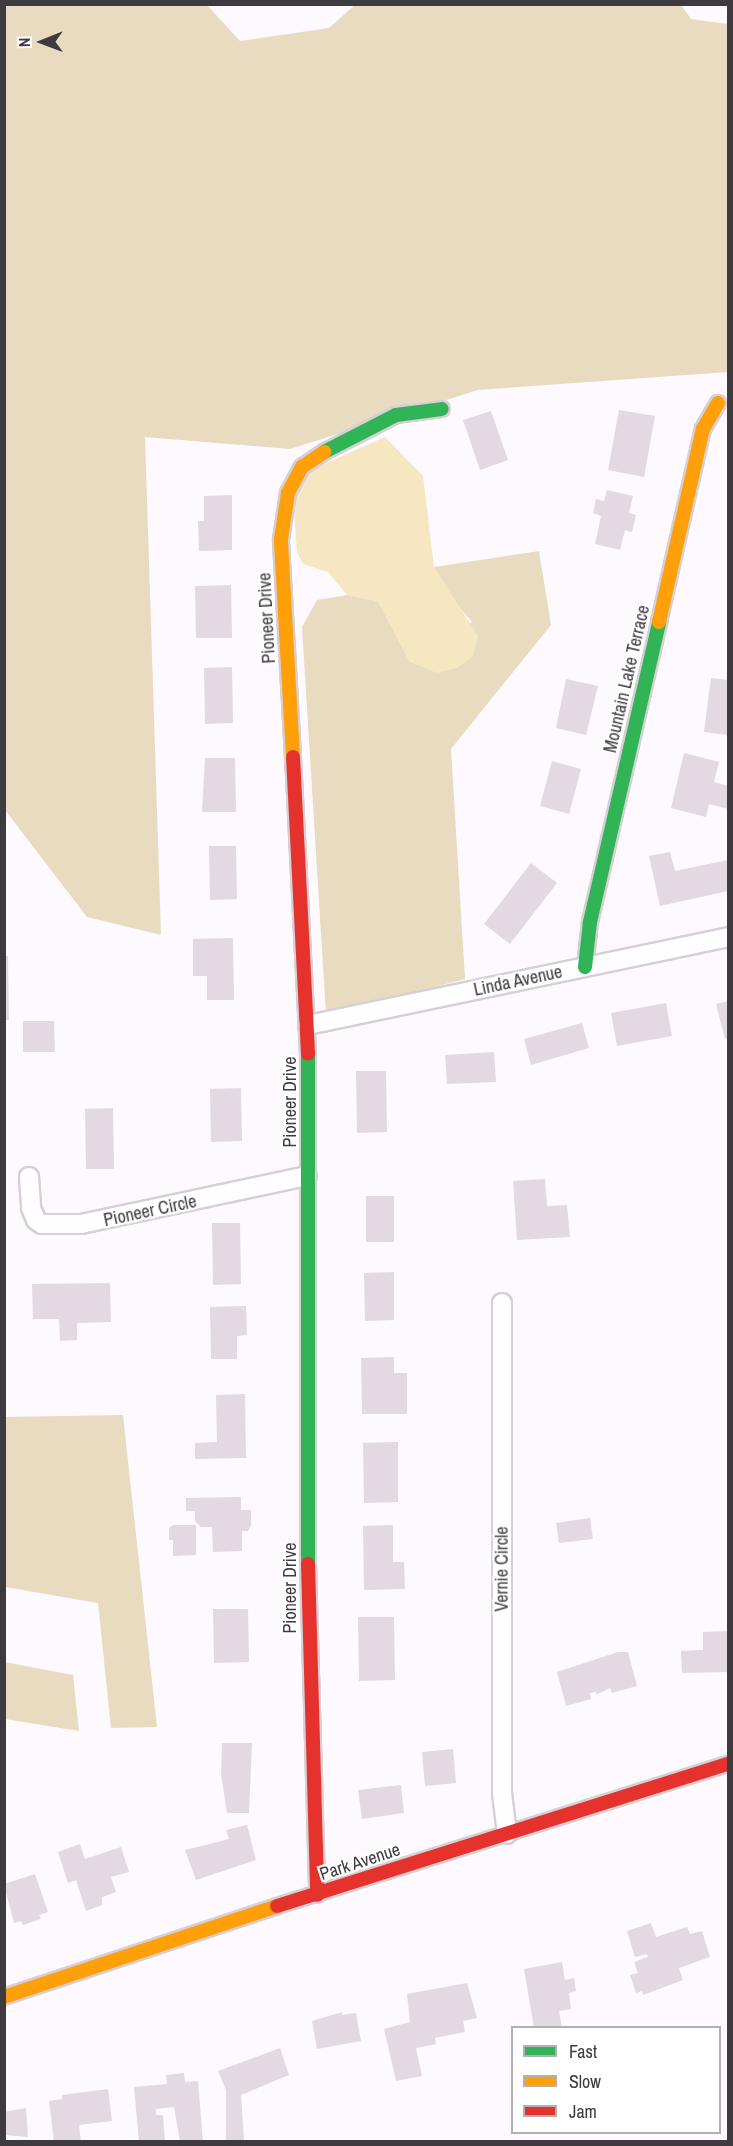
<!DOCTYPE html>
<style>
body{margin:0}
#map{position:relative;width:733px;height:2146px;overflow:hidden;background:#fdf9fe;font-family:"Archivo Narrow",sans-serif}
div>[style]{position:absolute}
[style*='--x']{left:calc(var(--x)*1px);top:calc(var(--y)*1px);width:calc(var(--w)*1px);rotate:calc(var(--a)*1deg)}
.forest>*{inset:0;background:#e8dbc0}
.water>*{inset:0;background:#f7e6c2}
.building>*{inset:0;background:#e2d9e3}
.roads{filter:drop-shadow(2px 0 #d4d0d5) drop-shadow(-2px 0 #d4d0d5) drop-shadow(0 2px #d4d0d5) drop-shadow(0 -2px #d4d0d5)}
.street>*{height:18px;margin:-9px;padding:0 9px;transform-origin:9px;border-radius:9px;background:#fffeff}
.fast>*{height:14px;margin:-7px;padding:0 7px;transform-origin:7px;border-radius:7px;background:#30b455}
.slow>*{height:14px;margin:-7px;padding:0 7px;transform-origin:7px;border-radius:7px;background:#ff9f0a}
.jam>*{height:14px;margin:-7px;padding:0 7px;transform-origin:7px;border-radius:7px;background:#e5322d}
span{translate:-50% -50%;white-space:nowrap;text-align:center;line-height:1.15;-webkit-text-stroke:4.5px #fff;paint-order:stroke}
.street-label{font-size:18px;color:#3f3940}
.frame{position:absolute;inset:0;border:6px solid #3f3940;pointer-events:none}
.legend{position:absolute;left:511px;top:2026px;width:210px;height:108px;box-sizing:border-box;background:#fff;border:2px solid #b2b0b3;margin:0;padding:8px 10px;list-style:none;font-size:18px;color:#3f3940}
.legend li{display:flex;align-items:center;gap:12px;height:30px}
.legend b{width:30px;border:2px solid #b2b0b3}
.north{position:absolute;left:12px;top:12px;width:60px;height:60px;-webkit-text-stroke:4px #fff;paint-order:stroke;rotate:269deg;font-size:16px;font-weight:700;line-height:24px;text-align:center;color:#3f3940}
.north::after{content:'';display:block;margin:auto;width:21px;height:27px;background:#3f3940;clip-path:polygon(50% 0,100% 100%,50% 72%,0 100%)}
</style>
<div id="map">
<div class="forest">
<div style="clip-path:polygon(356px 4px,681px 5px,691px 19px,728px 24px,728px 372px,478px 390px,290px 449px,145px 437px,161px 935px,87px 917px,5px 810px,5px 5px,207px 5px,240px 41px,329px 28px)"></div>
<div style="clip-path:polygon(539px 551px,551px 625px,451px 749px,465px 979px,326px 1015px,302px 627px,317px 600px,347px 595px,378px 601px,410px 662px,472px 622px,447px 593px,434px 567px)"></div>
<div style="clip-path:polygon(123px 1415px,157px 1727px,111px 1728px,98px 1603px,5px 1587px,5px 1417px)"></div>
<div style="clip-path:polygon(4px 1662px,73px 1675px,79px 1731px,5px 1719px)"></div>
</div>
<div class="water">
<div style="clip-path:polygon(385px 437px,423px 476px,434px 567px,478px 636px,473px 656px,457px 668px,437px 673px,410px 662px,378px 601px,347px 595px,328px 572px,303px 564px,297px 552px,293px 495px,306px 472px)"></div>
</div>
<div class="building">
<div style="clip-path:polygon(619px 410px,655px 416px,644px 477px,608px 470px)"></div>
<div style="clip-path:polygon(491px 411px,508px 460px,480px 470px,463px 420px)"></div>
<div style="clip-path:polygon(607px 490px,633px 496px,629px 513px,636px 515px,632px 532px,625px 530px,620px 550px,595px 544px,601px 516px,593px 513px,596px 499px,604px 501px)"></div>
<div style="clip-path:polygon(232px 495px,232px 550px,199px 551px,198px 521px,204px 521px,204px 496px)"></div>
<div style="clip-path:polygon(231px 585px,232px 638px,196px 638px,195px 586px)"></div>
<div style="clip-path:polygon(232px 667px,233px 723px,205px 724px,204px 668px)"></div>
<div style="clip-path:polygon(711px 678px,728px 680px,728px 735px,704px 732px)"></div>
<div style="clip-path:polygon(566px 679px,598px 686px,586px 735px,556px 728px)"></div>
<div style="clip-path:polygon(684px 753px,719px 762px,714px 782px,728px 786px,728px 809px,709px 804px,706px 817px,671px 808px)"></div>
<div style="clip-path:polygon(205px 758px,235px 758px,236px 812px,202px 812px)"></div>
<div style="clip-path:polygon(552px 761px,581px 769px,569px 814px,540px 806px)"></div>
<div style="clip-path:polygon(209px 846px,236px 846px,237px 899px,210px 900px)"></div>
<div style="clip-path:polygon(670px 852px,675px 871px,728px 860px,728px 891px,660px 906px,649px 856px)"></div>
<div style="clip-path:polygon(531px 863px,557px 883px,510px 944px,484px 924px)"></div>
<div style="clip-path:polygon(233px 938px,234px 1000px,207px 1000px,207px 976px,193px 976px,193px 939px)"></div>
<div style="clip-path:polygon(4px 956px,8px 956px,9px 1020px,4px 1020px)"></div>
<div style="clip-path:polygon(728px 1001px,728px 1038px,725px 1039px,716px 1004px)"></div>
<div style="clip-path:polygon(666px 1003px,672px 1036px,617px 1046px,611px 1013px)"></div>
<div style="clip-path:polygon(23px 1021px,54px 1021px,55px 1052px,23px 1052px)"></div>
<div style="clip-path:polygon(582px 1023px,589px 1048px,531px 1065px,524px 1039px)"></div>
<div style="clip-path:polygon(494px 1052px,496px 1082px,447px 1084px,445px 1055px)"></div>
<div style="clip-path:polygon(356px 1071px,386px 1071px,387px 1132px,357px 1133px)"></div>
<div style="clip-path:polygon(241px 1088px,242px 1141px,211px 1142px,210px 1089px)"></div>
<div style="clip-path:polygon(113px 1108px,114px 1169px,86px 1169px,85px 1109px)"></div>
<div style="clip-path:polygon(545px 1179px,547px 1206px,567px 1205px,570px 1237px,517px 1240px,513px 1181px)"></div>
<div style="clip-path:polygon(366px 1196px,394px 1196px,394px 1242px,366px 1242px)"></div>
<div style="clip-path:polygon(212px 1223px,240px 1223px,241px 1284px,213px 1285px)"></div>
<div style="clip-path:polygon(394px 1272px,394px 1320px,365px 1321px,364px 1273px)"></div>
<div style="clip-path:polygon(110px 1283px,111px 1322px,77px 1323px,77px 1340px,60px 1341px,59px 1319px,33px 1319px,32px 1284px)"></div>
<div style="clip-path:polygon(246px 1306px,247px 1335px,237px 1336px,237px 1359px,211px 1359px,210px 1307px)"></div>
<div style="clip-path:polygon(394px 1357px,394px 1373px,407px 1373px,407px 1414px,362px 1414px,361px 1358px)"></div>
<div style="clip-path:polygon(245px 1394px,246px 1458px,195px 1459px,195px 1443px,217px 1442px,216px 1395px)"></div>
<div style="clip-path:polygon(398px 1442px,398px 1502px,364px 1503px,363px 1443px)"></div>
<div style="clip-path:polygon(241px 1497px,241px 1510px,251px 1510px,251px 1526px,248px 1531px,242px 1531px,242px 1551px,213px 1552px,212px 1527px,201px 1527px,195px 1521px,195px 1511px,186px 1511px,186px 1498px)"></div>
<div style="clip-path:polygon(590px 1518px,593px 1539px,559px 1543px,556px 1523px)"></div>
<div style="clip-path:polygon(173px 1525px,196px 1525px,196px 1555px,173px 1556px,173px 1540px,169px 1540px,169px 1528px)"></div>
<div style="clip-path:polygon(393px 1525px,393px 1562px,404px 1562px,405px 1589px,364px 1590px,363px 1526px)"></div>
<div style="clip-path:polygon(213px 1609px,248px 1609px,249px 1662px,214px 1663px)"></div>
<div style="clip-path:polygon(358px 1617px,394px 1617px,395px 1680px,359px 1681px)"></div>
<div style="clip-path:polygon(728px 1631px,728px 1672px,682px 1673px,681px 1651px,703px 1650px,703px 1632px)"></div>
<div style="clip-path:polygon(618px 1652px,628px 1652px,637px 1686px,612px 1693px,610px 1688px,596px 1695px,596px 1692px,590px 1693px,591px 1699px,566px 1706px,557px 1672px)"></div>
<div style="clip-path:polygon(222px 1743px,252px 1743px,249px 1813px,227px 1813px,221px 1774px)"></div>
<div style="clip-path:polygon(453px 1749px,456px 1783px,425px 1786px,422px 1752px)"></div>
<div style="clip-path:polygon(401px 1785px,404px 1813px,362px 1819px,358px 1790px)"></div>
<div style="clip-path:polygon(247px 1825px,256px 1860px,196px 1880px,185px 1850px,229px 1839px,226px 1830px)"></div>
<div style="clip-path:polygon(80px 1844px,85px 1859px,121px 1847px,129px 1872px,111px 1877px,116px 1892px,102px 1897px,102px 1905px,86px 1911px,76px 1880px,68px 1883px,58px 1852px)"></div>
<div style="clip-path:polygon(35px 1874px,48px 1912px,39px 1915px,41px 1919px,23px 1925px,21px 1921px,14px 1923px,4px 1884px)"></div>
<div style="clip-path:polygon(651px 1923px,656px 1937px,687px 1927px,690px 1934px,702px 1931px,710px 1957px,679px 1968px,683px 1980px,643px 1995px,642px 1991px,636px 1993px,630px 1975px,638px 1973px,634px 1962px,648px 1957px,647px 1954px,635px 1957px,627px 1931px)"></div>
<div style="clip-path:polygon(562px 1962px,565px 1980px,574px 1978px,576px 1991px,569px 1993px,571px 2009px,559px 2011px,562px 2028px,534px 2028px,524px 1969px)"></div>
<div style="clip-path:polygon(467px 1983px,477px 2018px,463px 2021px,465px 2032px,435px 2038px,436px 2044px,416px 2048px,422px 2076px,396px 2081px,384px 2029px,410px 2022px,407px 1994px)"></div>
<div style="clip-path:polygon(342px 2012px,342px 2015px,356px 2013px,361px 2041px,317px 2049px,312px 2021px)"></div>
<div style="clip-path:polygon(280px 2048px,289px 2075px,241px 2095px,244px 2140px,226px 2141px,226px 2090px,218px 2071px)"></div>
<div style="clip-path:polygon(184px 2073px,185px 2082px,198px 2081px,203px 2142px,180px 2142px,174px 2107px,156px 2109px,156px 2115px,163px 2115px,165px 2142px,139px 2142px,134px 2087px,167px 2084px,166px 2075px)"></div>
<div style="clip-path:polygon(108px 2089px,112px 2121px,79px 2125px,81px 2142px,54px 2142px,49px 2101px,62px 2099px,62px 2095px)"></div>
<div style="clip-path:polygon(26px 2108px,28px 2137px,4px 2135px,4px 2112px)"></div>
</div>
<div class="roads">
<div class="street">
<div style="--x:308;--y:1025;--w:429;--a:-11.8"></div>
<div style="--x:29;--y:1177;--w:31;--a:86"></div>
<div style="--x:31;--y:1208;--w:13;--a:67"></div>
<div style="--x:36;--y:1220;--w:7;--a:34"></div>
<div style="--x:42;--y:1224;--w:39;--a:0"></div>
<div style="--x:81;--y:1224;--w:231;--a:-12"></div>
<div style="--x:502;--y:1303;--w:490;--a:90"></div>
<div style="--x:502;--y:1793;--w:41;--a:83"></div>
</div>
<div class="fast">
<div style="--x:324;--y:452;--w:81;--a:-27.2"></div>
<div style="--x:396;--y:415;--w:46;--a:-7.4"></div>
<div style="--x:585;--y:967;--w:45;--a:-83.7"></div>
<div style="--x:590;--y:922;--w:308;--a:-77"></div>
<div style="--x:308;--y:1054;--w:510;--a:90"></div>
</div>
<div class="slow">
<div style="--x:659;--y:622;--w:198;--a:-77.2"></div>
<div style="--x:703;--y:429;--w:30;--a:-60"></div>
<div style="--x:293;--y:757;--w:218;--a:-93.2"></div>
<div style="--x:281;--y:539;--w:47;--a:-81.3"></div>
<div style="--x:288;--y:493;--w:30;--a:-62"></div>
<div style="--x:302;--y:467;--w:27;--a:-34"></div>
<div style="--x:4;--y:1997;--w:288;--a:-18.4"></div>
</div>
<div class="jam">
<div style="--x:293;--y:757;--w:297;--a:87.1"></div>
<div style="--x:308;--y:1564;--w:331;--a:88.4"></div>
<div style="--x:277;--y:1906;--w:473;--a:-17.5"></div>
</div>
</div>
<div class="street-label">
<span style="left:267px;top:618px;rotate:-93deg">Pioneer Drive</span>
<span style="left:627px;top:679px;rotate:-77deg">Mountain Lake Terrace</span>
<span style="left:518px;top:981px;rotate:-12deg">Linda Avenue</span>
<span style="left:290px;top:1102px;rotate:-90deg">Pioneer Drive</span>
<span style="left:150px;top:1211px;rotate:-12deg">Pioneer Circle</span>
<span style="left:502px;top:1569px;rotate:-90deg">Vernie Circle</span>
<span style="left:290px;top:1588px;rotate:-90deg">Pioneer Drive</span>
<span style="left:360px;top:1862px;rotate:-18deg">Park Avenue</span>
</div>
<div class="frame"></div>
<ul class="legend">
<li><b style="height:8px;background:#30b455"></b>Fast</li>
<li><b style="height:8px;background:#ff9f0a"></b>Slow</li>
<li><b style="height:8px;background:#e5322d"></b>Jam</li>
</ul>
<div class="north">N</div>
</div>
